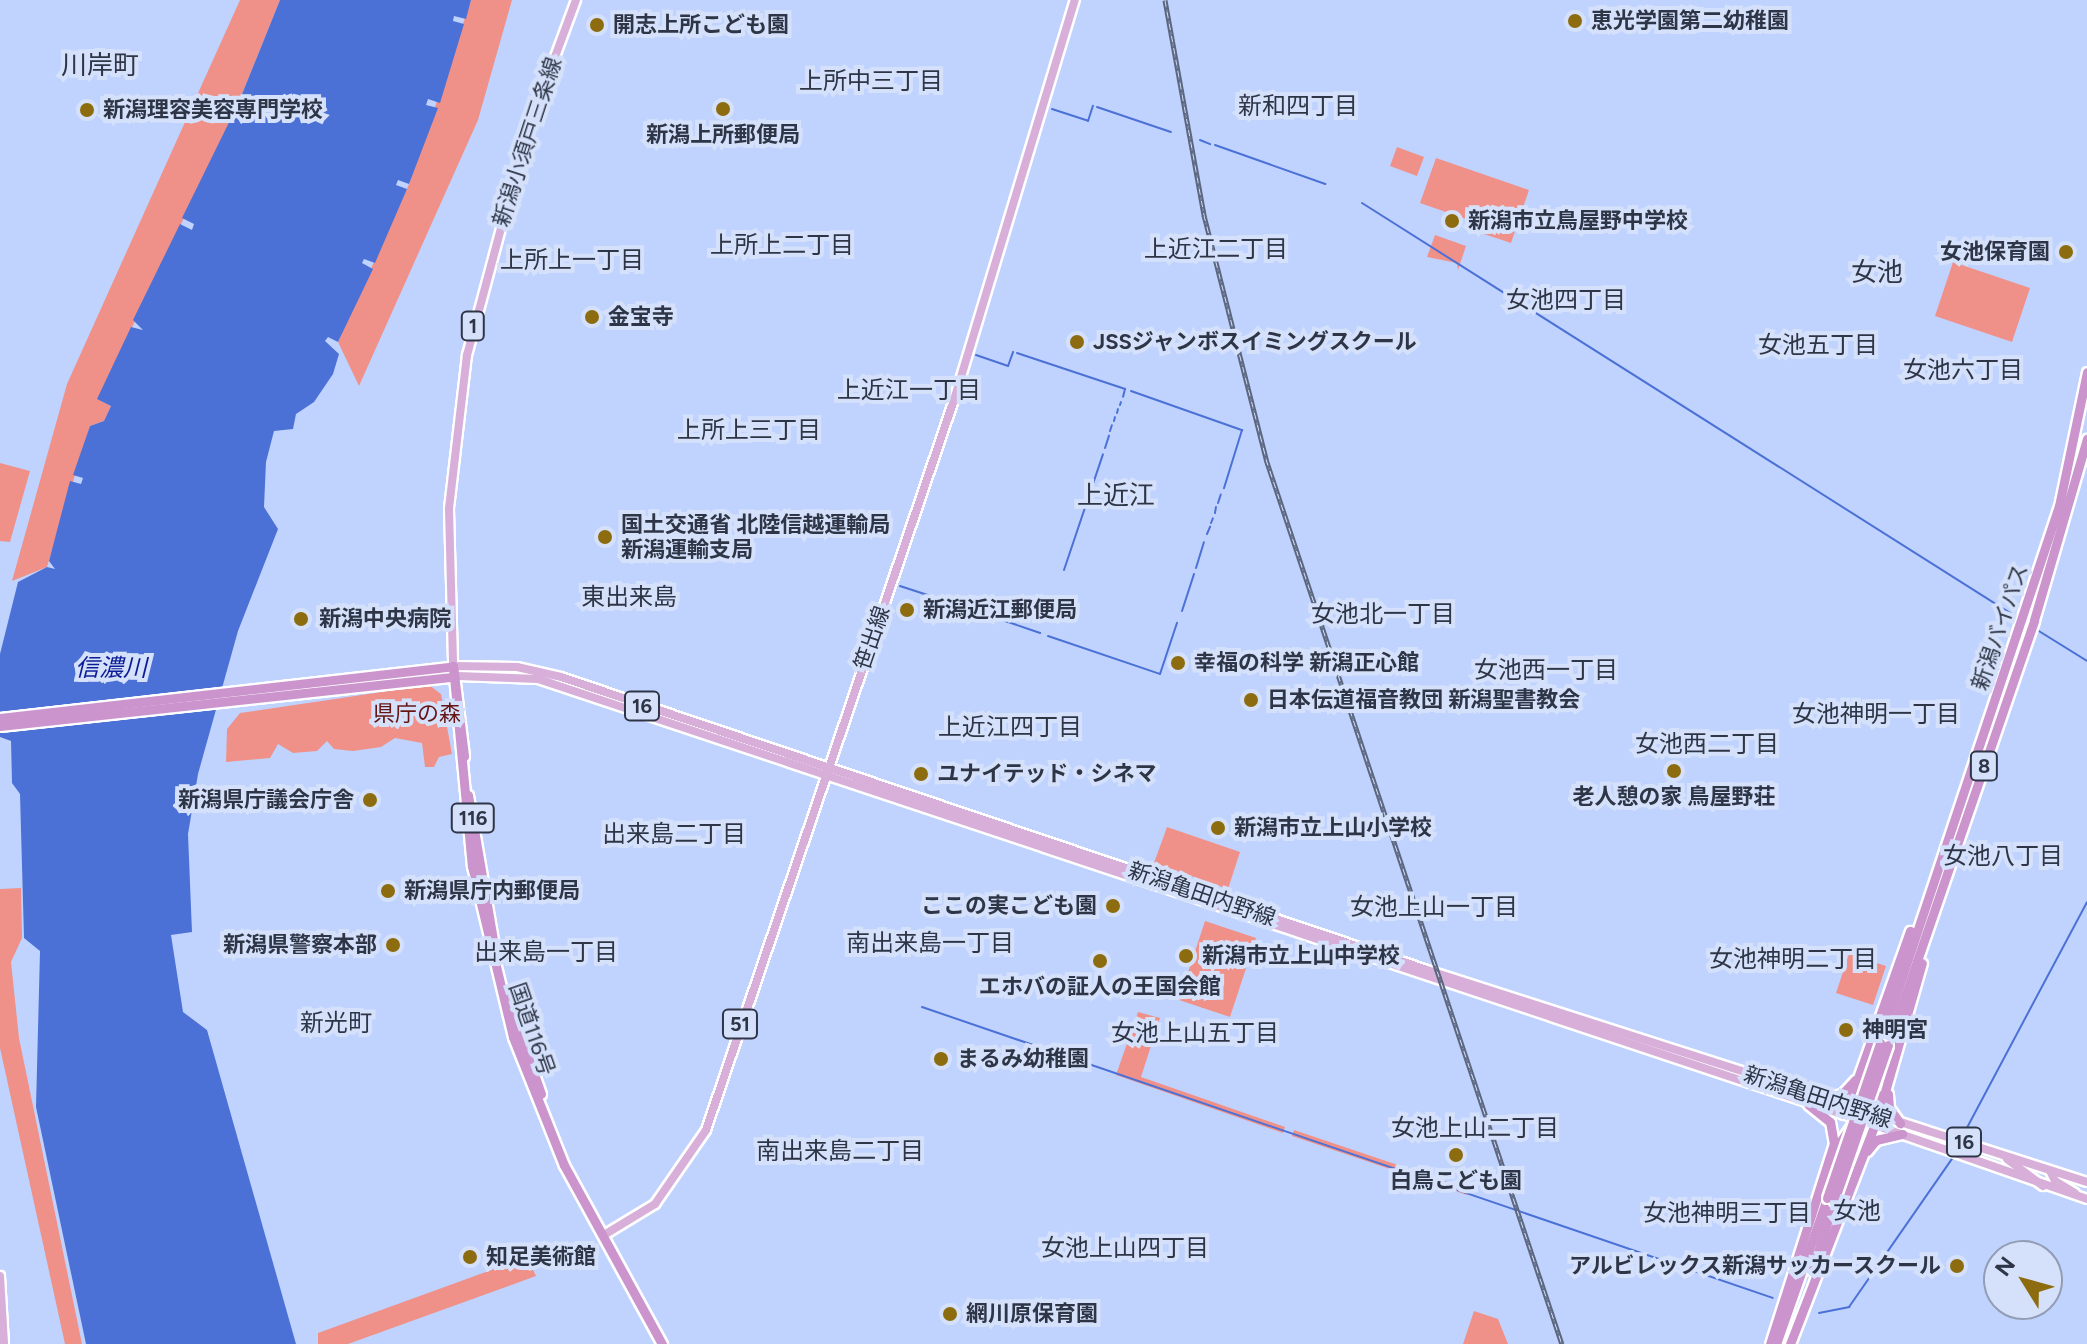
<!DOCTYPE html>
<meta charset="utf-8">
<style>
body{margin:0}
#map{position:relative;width:2087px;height:1344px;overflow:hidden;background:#c0d3fe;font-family:Figtree,"Noto Sans JP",sans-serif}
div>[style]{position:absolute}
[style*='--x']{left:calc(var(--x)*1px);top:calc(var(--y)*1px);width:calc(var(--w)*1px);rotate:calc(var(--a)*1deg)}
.green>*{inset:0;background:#ef9188}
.water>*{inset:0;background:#4c71d6}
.stream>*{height:2px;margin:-1px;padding:0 1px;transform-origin:1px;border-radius:1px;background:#4c71d6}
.roads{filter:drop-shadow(2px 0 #fff) drop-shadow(-2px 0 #fff) drop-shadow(0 2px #fff) drop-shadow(0 -2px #fff)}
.primary>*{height:8px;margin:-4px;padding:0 4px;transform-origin:4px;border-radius:4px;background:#d8afd9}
.trunk>*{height:9px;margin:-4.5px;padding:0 4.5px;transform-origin:4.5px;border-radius:4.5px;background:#cb94cc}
.rail>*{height:5px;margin-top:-2.5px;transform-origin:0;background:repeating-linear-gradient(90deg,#d5e1fb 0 6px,#5b667f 0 12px);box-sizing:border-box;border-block:2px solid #5b667f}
.bridges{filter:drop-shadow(2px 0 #fff) drop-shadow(-2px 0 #fff) drop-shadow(0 2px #fff) drop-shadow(0 -2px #fff)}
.trunk-bridge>*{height:9px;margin:-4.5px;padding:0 4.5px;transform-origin:4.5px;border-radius:4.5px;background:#cb94cc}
.dots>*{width:22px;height:22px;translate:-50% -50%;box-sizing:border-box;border:4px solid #d5e1fb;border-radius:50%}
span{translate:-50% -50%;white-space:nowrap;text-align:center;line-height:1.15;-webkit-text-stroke:8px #d5e1fb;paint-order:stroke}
.shield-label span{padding:2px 6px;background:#d5e1fb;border:2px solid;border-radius:6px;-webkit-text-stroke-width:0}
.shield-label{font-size:20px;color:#2e3546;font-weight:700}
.poi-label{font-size:22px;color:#2e3546;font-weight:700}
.left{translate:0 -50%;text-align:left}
.right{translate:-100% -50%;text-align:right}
.street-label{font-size:22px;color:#2e3546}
.park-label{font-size:22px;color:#651514}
.neighbourhood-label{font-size:24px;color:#2e3546}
.water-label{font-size:24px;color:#0c1c95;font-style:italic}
.quarter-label{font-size:26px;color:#2e3546}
.north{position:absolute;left:1983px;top:1240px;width:80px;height:80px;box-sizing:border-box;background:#d5e1fb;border:2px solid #929cb3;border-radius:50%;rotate:307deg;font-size:22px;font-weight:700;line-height:32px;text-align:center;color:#2e3546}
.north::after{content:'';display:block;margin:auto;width:28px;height:36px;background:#8d6c0f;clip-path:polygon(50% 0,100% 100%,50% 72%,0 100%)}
</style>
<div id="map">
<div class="green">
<div style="clip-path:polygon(240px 0,280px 0,238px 104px,98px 399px,111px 406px,104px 421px,90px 426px,47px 567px,12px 581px,67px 384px)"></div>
<div style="clip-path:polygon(471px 0,512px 0,478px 120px,359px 386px,338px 342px,409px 184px)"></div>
<div style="clip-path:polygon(1397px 147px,1424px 157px,1417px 176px,1390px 166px)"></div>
<div style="clip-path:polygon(1436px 158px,1529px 190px,1511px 243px,1484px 234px,1486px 226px,1420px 203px)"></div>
<div style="clip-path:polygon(1435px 235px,1466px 246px,1458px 270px,1457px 263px,1427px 257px)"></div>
<div style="clip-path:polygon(1953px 262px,2030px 288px,2012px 342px,1935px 316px)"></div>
<div style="clip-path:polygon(0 463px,30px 471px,10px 542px,0 541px)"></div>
<div style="clip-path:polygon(429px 685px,441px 694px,452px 754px,439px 757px,434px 767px,425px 767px,422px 743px,395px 738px,381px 747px,353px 751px,334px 749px,327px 741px,317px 751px,293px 753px,278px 744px,270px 758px,226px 762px,227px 729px,240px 713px)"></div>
<div style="clip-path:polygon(1167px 827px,1240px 852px,1228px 889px,1154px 863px)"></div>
<div style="clip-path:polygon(21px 888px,22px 938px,11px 962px,19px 1038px,82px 1344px,65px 1344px,0 1048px,0 889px)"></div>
<div style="clip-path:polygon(1205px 921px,1256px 938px,1230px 1017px,1179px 1000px)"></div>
<div style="clip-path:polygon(1849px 954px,1886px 966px,1873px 1005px,1836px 993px)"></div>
<div style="clip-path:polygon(1138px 1012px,1160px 1018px,1141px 1077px,1285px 1127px,1283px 1133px,1116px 1075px)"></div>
<div style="clip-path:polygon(1294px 1130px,1469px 1189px,1467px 1195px,1292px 1136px)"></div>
<div style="clip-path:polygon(527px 1257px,536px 1276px,348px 1344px,318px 1344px,318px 1333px)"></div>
<div style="clip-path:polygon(1474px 1311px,1498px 1319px,1508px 1344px,1463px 1344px)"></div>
</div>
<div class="water">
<div style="clip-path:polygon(280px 0,471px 0,466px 19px,454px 16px,453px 21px,464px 24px,440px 103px,428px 99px,426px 105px,438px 108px,409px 184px,398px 180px,396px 185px,407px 189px,375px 263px,364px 259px,362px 263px,373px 269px,338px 342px,328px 337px,325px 341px,339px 354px,333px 374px,314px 402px,296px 414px,293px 429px,274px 431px,266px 462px,264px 507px,278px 529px,238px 631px,198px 774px,188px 834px,192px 932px,171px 935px,183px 1012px,207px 1030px,296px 1344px,86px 1344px,36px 1107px,40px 951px,24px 938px,20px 794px,12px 783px,11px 741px,0 737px,0 654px,18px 582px,47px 567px,55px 569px,49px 561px,70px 481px,81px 484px,83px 478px,73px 475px,90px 426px,104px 421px,111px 406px,97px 399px,131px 327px,143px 330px,133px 320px,180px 224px,192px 230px,194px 224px,182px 218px,238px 104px)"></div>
</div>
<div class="stream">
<div style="--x:1097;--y:107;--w:78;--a:18.7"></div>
<div style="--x:1052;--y:109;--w:38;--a:18"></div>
<div style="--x:1088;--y:121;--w:16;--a:-72"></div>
<div style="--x:1200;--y:140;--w:11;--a:22"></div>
<div style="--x:1215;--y:145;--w:117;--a:19.5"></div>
<div style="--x:1362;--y:203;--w:776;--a:32.32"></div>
<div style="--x:1017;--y:353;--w:114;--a:18.4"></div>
<div style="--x:1125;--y:389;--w:8;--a:104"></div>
<div style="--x:976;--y:355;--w:34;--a:19"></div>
<div style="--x:1008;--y:366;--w:15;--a:-70"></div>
<div style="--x:1131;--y:391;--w:118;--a:19.4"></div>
<div style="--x:1242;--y:430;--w:61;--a:107.2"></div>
<div style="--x:1120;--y:405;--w:3;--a:-72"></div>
<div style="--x:1117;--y:413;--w:4;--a:-76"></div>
<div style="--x:1114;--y:421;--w:4;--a:-76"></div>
<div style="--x:1110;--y:431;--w:6;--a:-72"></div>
<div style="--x:1105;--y:448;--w:13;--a:-72"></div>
<div style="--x:1218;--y:503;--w:9;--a:-72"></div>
<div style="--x:1215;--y:513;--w:6;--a:-81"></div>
<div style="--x:1211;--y:523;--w:5;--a:-68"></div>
<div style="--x:1207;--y:534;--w:8;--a:-67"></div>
<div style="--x:1196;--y:568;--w:27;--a:-73"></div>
<div style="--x:1064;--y:570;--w:122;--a:-71.4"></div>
<div style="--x:900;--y:586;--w:33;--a:18"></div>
<div style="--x:938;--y:598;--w:108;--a:18.9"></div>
<div style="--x:1182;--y:611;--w:39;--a:-72"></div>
<div style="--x:2034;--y:628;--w:62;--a:31.9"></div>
<div style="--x:1048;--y:636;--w:118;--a:18.7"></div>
<div style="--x:1160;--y:674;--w:54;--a:-71.6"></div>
<div style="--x:922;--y:1007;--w:899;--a:18.88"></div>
<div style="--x:1961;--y:1139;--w:268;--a:-62"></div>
<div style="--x:1819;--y:1313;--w:31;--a:-11"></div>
<div style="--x:1849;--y:1307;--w:184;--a:-55.2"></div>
</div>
<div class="roads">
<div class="primary">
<div style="--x:576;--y:0;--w:144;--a:110.3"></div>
<div style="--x:526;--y:135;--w:228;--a:105"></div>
<div style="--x:467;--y:355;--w:155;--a:96.7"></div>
<div style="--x:449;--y:509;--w:157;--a:88.5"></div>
<div style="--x:453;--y:666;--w:64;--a:0.9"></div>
<div style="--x:517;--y:667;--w:45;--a:12.8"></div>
<div style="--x:561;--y:677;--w:911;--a:18.69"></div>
<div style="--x:1424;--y:969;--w:696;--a:17.81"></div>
<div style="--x:458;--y:676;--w:80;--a:2.1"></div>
<div style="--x:538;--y:679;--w:1381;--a:18.45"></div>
<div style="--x:1869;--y:1123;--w:231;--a:19.2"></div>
<div style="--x:2007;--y:1159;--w:45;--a:36.9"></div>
<div style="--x:2050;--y:1171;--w:11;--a:63"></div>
<div style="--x:2055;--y:1181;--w:23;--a:31"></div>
<div style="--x:604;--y:1235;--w:60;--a:-31.3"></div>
<div style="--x:655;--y:1204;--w:90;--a:-55.4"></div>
<div style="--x:706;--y:1130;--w:771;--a:-71.24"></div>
<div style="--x:954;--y:400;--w:418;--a:-73.2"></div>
<div style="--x:0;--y:1276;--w:68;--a:86.6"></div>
</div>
<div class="trunk">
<div style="--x:453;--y:666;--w:201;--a:84.6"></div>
<div style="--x:472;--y:866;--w:176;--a:76.5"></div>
<div style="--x:513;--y:1037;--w:138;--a:68.3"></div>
<div style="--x:564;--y:1165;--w:204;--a:61.3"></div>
<div style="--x:453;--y:666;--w:91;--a:83"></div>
<div style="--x:0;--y:718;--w:456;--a:-6.5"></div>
<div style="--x:0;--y:726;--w:457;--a:-6.2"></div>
<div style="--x:468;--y:795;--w:164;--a:80.2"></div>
<div style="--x:505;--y:991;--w:109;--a:70.7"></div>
<div style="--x:1880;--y:1043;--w:566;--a:-71.57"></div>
<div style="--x:2059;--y:506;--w:137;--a:-78.2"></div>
<div style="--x:1888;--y:1045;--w:449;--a:-71"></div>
<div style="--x:2034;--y:620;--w:189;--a:-73.7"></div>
<div style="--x:1888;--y:1094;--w:14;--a:86"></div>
<div style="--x:1889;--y:1108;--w:19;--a:54"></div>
<div style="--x:1823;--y:1100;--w:21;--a:-19"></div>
<div style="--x:1843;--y:1093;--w:18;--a:-47"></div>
<div style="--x:1843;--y:1114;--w:24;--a:-7"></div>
<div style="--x:1867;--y:1111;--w:21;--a:-49"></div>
<div style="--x:1874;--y:1125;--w:27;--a:-135"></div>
<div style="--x:1855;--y:1106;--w:14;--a:-98"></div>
<div style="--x:1853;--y:1092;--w:171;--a:-70.5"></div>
<div style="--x:1835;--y:1149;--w:33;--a:-55"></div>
<div style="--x:1867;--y:1151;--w:14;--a:-51"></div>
<div style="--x:1876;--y:1140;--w:27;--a:-13"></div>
<div style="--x:1812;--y:1270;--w:72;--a:-72.3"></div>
<div style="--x:1770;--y:1344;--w:210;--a:-72.3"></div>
<div style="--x:1834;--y:1144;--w:22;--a:-100"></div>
<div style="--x:1830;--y:1122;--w:28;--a:-141"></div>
<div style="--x:1776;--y:1344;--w:155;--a:-70.7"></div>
<div style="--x:1790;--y:1344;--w:244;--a:-68.9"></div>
<div style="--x:1878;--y:1116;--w:159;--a:-74"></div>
</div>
</div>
<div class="rail">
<div style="--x:1165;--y:0;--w:219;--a:79.7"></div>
<div style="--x:1204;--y:215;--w:252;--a:75.7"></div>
<div style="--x:1266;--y:459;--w:933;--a:71.51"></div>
</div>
<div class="bridges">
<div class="trunk-bridge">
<div style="--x:1827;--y:1198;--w:164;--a:-71.1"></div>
<div style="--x:1834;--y:1201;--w:165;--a:-70.9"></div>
</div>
</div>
<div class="dots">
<div style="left:1575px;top:21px;background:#8d6c0f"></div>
<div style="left:597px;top:25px;background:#8d6c0f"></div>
<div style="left:723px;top:109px;background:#8d6c0f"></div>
<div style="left:87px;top:110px;background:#8d6c0f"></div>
<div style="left:1452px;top:221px;background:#8d6c0f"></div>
<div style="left:2066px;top:252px;background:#8d6c0f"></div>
<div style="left:592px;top:317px;background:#8d6c0f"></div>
<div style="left:1077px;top:342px;background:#8d6c0f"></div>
<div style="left:605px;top:537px;background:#8d6c0f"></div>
<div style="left:907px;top:610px;background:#8d6c0f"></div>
<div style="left:301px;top:619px;background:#8d6c0f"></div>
<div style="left:1178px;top:663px;background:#8d6c0f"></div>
<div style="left:1251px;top:700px;background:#8d6c0f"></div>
<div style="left:1674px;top:771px;background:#8d6c0f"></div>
<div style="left:921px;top:774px;background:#8d6c0f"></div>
<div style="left:370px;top:800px;background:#8d6c0f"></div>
<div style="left:1218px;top:828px;background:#8d6c0f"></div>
<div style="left:388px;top:891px;background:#8d6c0f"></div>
<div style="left:1113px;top:906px;background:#8d6c0f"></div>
<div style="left:393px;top:945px;background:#8d6c0f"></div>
<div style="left:1186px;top:956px;background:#8d6c0f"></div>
<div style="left:1100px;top:961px;background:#8d6c0f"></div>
<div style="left:1846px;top:1030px;background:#8d6c0f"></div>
<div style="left:941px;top:1059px;background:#8d6c0f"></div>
<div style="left:1456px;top:1155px;background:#8d6c0f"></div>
<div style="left:470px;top:1257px;background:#8d6c0f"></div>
<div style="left:1957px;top:1266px;background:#8d6c0f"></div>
<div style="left:950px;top:1314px;background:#8d6c0f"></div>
</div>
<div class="shield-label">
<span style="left:473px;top:326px">1</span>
<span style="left:642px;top:706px">16</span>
<span style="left:1984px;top:766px">8</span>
<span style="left:473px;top:818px">116</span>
<span style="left:740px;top:1024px">51</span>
<span style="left:1964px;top:1142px">16</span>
</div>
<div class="poi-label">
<span class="left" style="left:1591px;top:21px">恵光学園第二幼稚園</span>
<span class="left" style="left:613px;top:25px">開志上所こども園</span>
<span class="left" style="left:103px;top:110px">新潟理容美容専門学校</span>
<span style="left:723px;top:135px">新潟上所郵便局</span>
<span class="left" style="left:1468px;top:221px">新潟市立鳥屋野中学校</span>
<span class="right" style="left:2050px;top:252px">女池保育園</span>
<span class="left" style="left:608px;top:317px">金宝寺</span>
<span class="left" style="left:1093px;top:342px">JSSジャンボスイミングスクール</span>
<span class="left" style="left:621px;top:537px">国土交通省 北陸信越運輸局<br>新潟運輸支局</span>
<span class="left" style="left:923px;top:610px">新潟近江郵便局</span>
<span class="left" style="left:319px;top:619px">新潟中央病院</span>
<span class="left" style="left:1194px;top:663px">幸福の科学 新潟正心館</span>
<span class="left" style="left:1267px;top:700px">日本伝道福音教団 新潟聖書教会</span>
<span class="left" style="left:937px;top:774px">ユナイテッド・シネマ</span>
<span style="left:1674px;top:797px">老人憩の家 鳥屋野荘</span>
<span class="right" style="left:354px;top:800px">新潟県庁議会庁舎</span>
<span class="left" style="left:1234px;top:828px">新潟市立上山小学校</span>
<span class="left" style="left:404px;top:891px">新潟県庁内郵便局</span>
<span class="right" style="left:1097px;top:906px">ここの実こども園</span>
<span class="right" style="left:377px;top:945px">新潟県警察本部</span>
<span class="left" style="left:1202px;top:956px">新潟市立上山中学校</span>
<span style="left:1100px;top:987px">エホバの証人の王国会館</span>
<span class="left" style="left:1862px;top:1030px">神明宮</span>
<span class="left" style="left:957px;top:1059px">まるみ幼稚園</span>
<span style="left:1456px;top:1181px">白鳥こども園</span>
<span class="left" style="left:486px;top:1257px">知足美術館</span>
<span class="right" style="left:1941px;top:1266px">アルビレックス新潟サッカースクール</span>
<span class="left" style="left:966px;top:1314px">網川原保育園</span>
</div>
<div class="street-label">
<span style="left:527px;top:142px;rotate:-72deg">新潟小須戸三条線</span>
<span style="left:2000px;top:627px;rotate:-71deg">新潟バイパス</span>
<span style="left:872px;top:638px;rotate:-71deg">笹出線</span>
<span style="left:1202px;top:894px;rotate:19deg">新潟亀田内野線</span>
<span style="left:532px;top:1029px;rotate:71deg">国道116号</span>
<span style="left:1818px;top:1097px;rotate:18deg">新潟亀田内野線</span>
</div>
<div class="park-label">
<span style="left:417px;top:714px">県庁の森</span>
</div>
<div class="neighbourhood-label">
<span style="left:871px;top:81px">上所中三丁目</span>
<span style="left:1298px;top:106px">新和四丁目</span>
<span style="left:782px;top:245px">上所上二丁目</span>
<span style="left:1216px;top:249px">上近江二丁目</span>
<span style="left:572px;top:260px">上所上一丁目</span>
<span style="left:1566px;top:300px">女池四丁目</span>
<span style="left:1818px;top:345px">女池五丁目</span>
<span style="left:1963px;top:370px">女池六丁目</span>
<span style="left:909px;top:390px">上近江一丁目</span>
<span style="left:749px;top:430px">上所上三丁目</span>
<span style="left:629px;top:597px">東出来島</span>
<span style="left:1383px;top:614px">女池北一丁目</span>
<span style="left:1546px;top:670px">女池西一丁目</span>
<span style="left:1876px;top:714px">女池神明一丁目</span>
<span style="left:1010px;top:727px">上近江四丁目</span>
<span style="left:1707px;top:744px">女池西二丁目</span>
<span style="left:674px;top:834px">出来島二丁目</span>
<span style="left:2003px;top:856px">女池八丁目</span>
<span style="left:1434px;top:907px">女池上山一丁目</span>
<span style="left:930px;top:943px">南出来島一丁目</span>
<span style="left:546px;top:952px">出来島一丁目</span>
<span style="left:1793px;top:959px">女池神明二丁目</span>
<span style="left:336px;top:1023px">新光町</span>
<span style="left:1195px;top:1033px">女池上山五丁目</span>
<span style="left:1475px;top:1128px">女池上山二丁目</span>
<span style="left:840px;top:1151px">南出来島二丁目</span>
<span style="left:1857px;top:1211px">女池</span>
<span style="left:1727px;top:1213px">女池神明三丁目</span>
<span style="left:1125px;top:1248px">女池上山四丁目</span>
</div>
<div class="water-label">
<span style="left:111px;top:668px">信濃川</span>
</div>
<div class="quarter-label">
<span style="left:100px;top:66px">川岸町</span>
<span style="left:1877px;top:273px">女池</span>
<span style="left:1116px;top:496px">上近江</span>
</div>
<div class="north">N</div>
</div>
